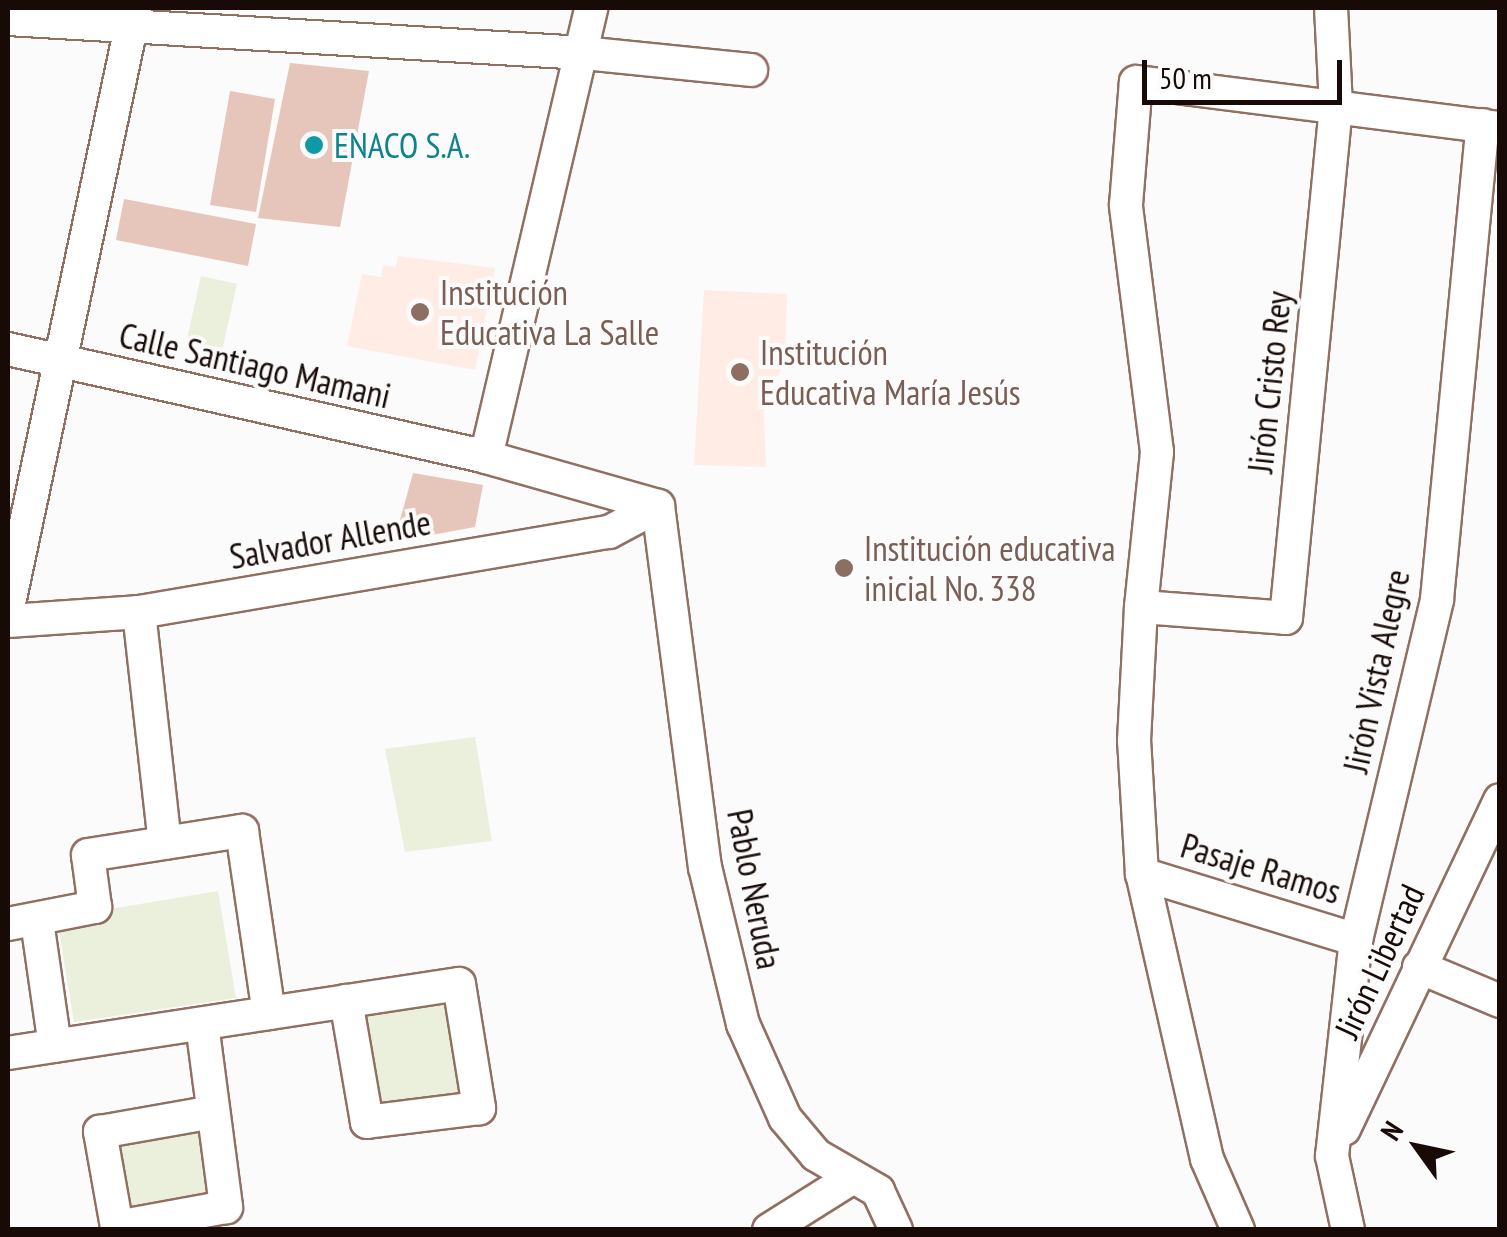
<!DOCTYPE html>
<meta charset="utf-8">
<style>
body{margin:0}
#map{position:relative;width:1507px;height:1237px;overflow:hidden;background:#fbfbfb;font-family:"PT Sans Narrow",sans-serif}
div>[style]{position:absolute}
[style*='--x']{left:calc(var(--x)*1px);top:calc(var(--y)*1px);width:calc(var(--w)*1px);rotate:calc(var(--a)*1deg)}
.built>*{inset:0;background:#ffece4}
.green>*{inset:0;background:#ebf0dc}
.building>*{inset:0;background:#e6c5bb}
.roads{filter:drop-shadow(2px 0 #916f61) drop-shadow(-2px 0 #916f61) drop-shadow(0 2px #916f61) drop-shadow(0 -2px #916f61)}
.minor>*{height:32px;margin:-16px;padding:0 16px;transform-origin:16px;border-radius:16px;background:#fff}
.dots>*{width:28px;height:28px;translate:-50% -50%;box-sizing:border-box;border:5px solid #fbfbfb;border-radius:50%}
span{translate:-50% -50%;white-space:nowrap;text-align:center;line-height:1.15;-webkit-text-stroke:8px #fbfbfb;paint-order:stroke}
.culture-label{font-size:35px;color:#0d838f}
.left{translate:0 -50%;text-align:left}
.education-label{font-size:35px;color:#785e54}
.street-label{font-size:35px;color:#180b07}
.frame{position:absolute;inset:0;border:10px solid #180b07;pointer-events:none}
.north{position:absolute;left:1367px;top:1097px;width:100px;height:100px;-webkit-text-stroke:8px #fbfbfb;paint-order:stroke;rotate:303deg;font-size:28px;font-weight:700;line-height:40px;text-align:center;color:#180b07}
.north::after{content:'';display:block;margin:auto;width:35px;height:45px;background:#180b07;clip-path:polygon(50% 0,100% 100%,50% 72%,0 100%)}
.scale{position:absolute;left:1142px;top:60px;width:200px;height:45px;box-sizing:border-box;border:5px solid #180b07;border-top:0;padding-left:12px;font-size:30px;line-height:35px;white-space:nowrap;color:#180b07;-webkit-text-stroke:8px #fbfbfb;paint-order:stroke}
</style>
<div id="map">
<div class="built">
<div style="clip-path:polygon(398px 256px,495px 268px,475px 370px,347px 346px,362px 274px,381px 277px,383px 265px,396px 267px)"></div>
<div style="clip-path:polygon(704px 290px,787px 294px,785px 361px,775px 382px,763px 391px,766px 467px,694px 465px)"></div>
</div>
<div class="green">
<div style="clip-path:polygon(201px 276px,237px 284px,221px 356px,185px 348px)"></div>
<div style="clip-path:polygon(475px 737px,492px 841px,405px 852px,385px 749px)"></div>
<div style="clip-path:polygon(218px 891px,236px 998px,74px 1022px,57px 918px)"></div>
<div style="clip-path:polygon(449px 996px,465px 1097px,375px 1112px,361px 1010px)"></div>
<div style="clip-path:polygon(201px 1125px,214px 1199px,124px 1214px,112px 1141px)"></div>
</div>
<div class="building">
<div style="clip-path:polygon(290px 63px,369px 71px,340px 227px,258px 218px)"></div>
<div style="clip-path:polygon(230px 91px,275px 99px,256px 212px,210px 205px)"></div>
<div style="clip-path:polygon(124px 199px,256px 224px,248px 266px,116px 240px)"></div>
<div style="clip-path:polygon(413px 473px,483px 485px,475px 527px,394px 542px)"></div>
</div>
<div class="roads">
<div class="minor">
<div style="--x:8;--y:19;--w:576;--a:3.38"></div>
<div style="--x:583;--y:53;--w:169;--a:5.8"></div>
<div style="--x:8;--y:349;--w:490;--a:12.7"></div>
<div style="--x:486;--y:457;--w:179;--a:15.9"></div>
<div style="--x:486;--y:457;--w:461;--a:-76.8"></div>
<div style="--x:658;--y:506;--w:364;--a:82.6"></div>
<div style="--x:705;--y:867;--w:162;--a:76.4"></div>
<div style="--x:743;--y:1024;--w:103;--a:65.9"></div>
<div style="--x:785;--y:1118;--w:48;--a:50"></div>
<div style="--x:816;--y:1155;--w:72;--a:30.1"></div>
<div style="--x:878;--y:1191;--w:43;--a:65.2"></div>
<div style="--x:1141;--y:607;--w:145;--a:4.3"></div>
<div style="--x:1286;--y:618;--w:514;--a:-84.42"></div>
<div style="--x:1336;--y:106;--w:98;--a:-92.9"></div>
<div style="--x:8;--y:608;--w:613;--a:-78.05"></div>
<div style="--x:139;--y:612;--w:232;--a:83.6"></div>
<div style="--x:8;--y:621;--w:131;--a:-3.9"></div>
<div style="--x:139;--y:612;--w:477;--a:-9.7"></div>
<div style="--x:609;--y:532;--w:55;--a:-28"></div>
<div style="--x:1142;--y:874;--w:224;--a:17.1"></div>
<div style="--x:37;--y:921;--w:126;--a:81.8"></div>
<div style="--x:8;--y:924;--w:89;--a:-11.1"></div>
<div style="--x:95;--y:907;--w:52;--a:-97.7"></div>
<div style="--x:88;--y:855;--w:156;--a:-8.9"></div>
<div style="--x:242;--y:831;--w:184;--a:81.6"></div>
<div style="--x:1419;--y:967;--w:88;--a:22.8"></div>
<div style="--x:202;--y:1024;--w:185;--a:82.5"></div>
<div style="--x:226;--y:1207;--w:111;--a:169.6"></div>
<div style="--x:117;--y:1227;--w:97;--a:-100.1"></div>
<div style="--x:100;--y:1132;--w:115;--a:-10"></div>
<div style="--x:8;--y:1053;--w:456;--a:-8.7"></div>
<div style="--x:459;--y:984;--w:126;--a:80.8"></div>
<div style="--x:479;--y:1108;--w:113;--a:172.9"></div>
<div style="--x:367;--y:1122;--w:123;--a:-99.8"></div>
<div style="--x:1344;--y:1129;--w:364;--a:-64.6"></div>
<div style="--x:769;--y:1230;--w:99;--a:-32.2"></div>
<div style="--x:1238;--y:1230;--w:77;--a:-113.6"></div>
<div style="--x:1207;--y:1159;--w:292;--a:-102.8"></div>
<div style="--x:1142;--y:874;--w:133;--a:-93.4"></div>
<div style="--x:1134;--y:741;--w:134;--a:-87"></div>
<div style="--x:1141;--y:607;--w:156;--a:-84.1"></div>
<div style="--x:1157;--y:452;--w:249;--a:-97.2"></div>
<div style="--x:1126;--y:205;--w:123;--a:-85.4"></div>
<div style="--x:1136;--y:82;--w:367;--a:7.2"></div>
<div style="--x:1348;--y:1230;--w:76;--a:-102.2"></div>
<div style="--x:1332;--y:1156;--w:217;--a:-83.7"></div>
<div style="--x:1356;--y:940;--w:350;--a:-76.6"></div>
<div style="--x:1437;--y:599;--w:476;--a:-84.5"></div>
</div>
</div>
<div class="dots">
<div style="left:314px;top:145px;background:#0f9aa8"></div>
<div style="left:420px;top:312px;background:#8d6e63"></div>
<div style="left:740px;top:372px;background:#8d6e63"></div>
<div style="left:844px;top:568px;background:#8d6e63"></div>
</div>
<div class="culture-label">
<span class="left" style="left:334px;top:145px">ENACO S.A.</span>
</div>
<div class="education-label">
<span class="left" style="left:440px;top:312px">Institución<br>Educativa La Salle</span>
<span class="left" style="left:760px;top:372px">Institución<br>Educativa María Jesús</span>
<span class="left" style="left:864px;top:568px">Institución educativa<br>inicial No. 338</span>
</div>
<div class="street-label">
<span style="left:255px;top:365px;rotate:13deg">Calle Santiago Mamani</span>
<span style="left:1269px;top:382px;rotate:-84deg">Jirón Cristo Rey</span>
<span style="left:330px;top:539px;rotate:-10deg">Salvador Allende</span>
<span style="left:1376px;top:671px;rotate:-78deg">Jirón Vista Alegre</span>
<span style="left:1261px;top:868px;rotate:17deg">Pasaje Ramos</span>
<span style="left:755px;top:889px;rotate:79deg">Pablo Neruda</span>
<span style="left:1379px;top:961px;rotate:-65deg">Jirón Libertad</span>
</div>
<div class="frame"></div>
<div class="north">N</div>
<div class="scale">50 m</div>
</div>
